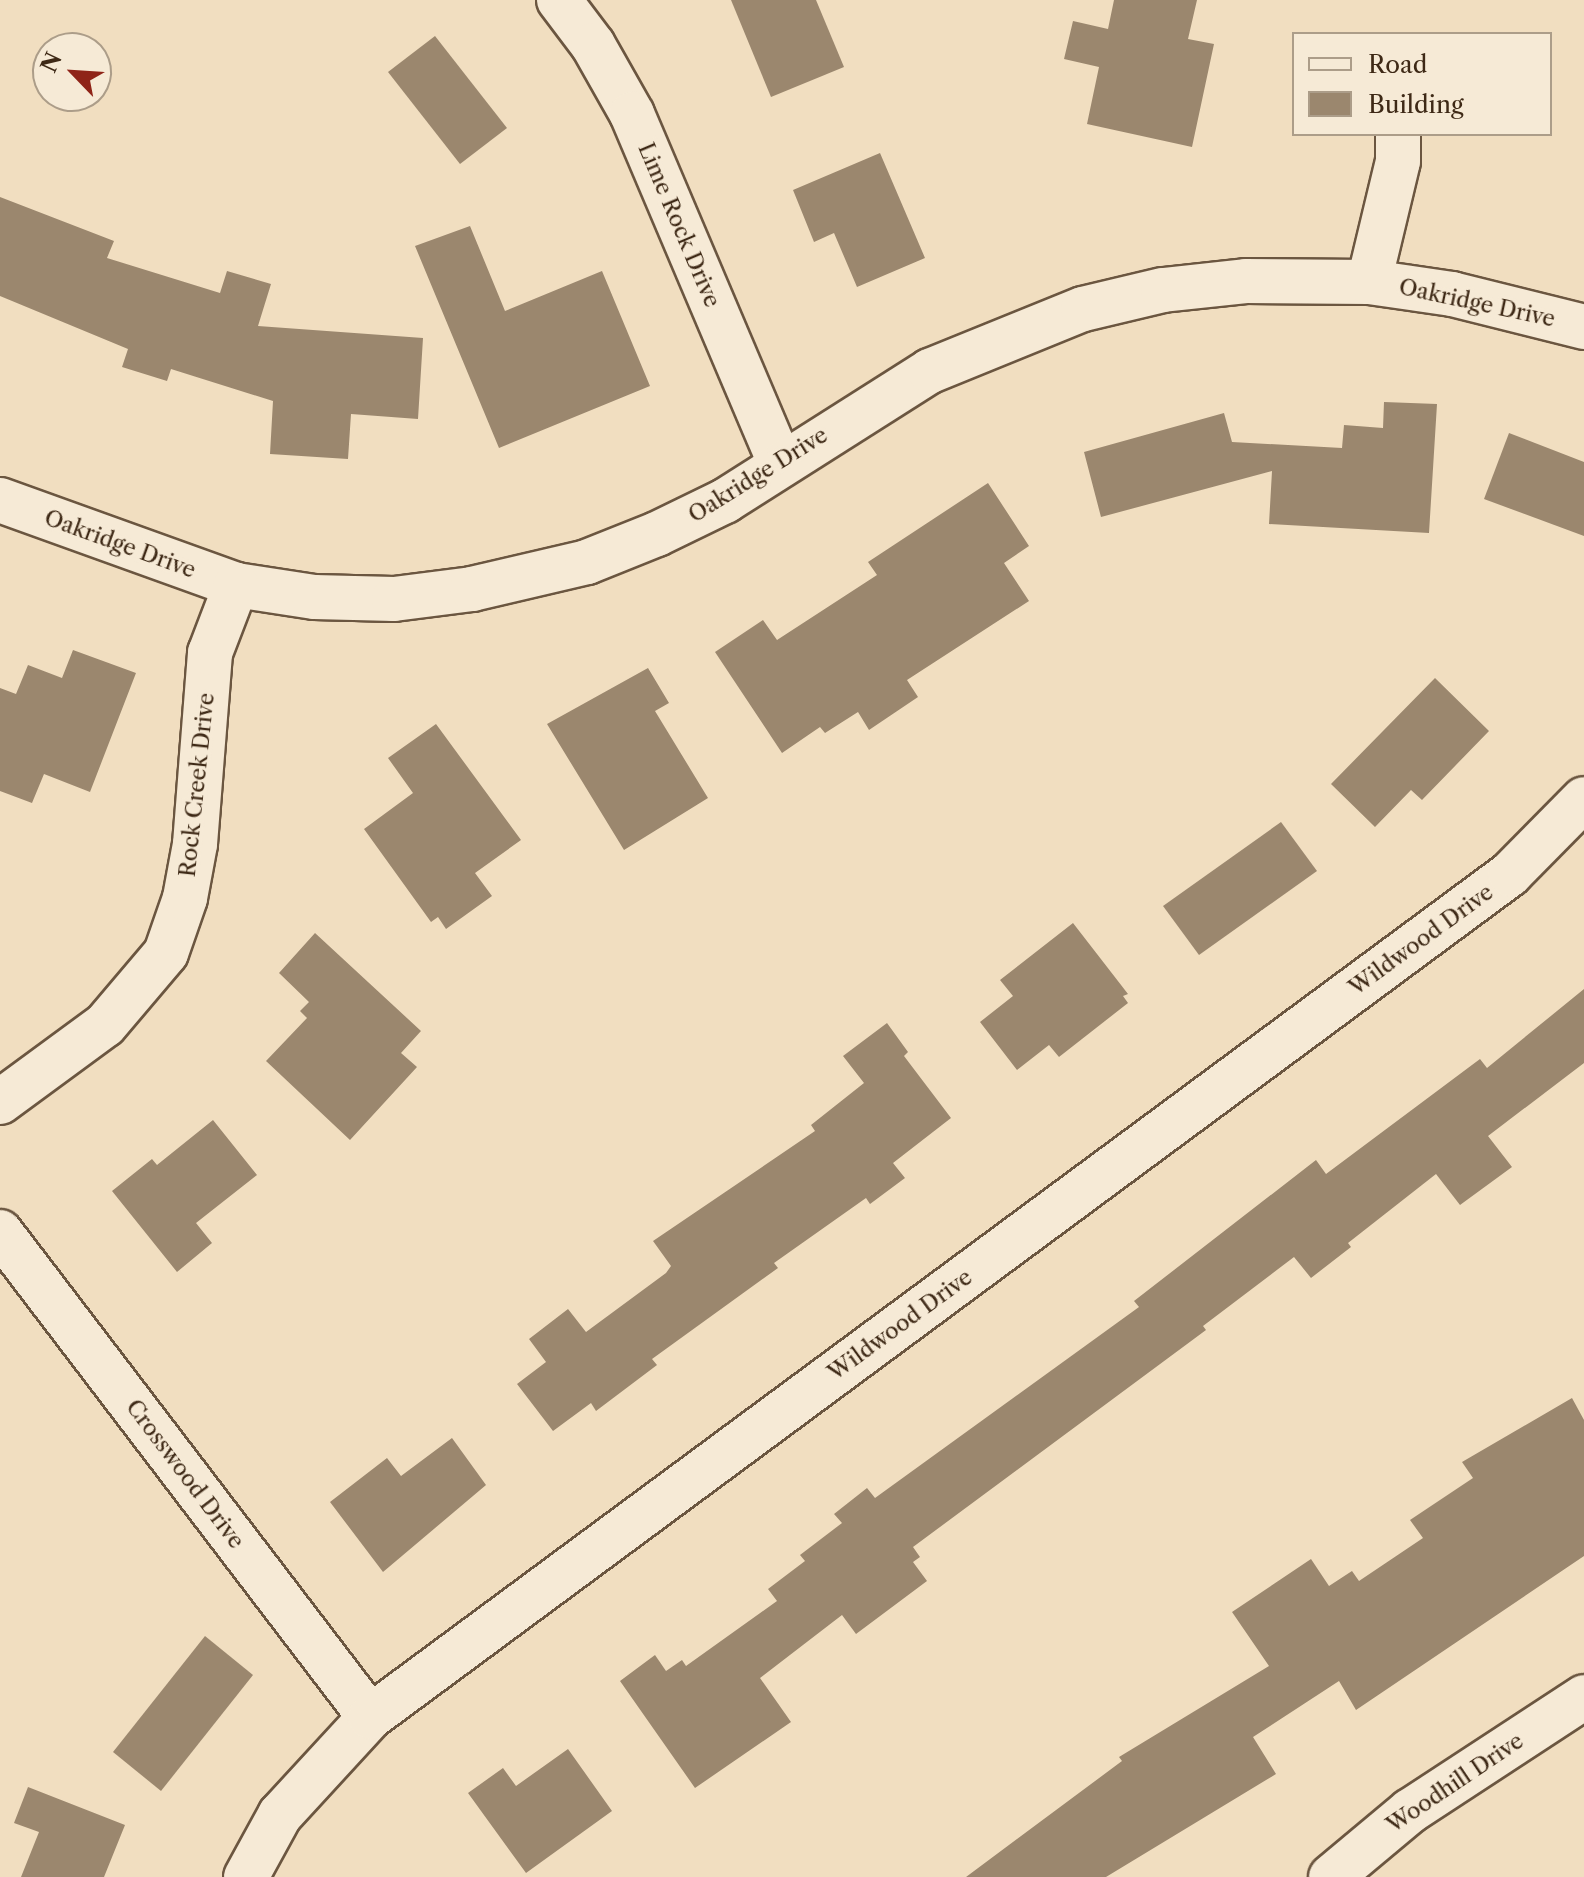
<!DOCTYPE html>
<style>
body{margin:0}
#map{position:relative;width:1584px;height:1877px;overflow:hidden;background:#f1dec0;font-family:"Libre Caslon Text",serif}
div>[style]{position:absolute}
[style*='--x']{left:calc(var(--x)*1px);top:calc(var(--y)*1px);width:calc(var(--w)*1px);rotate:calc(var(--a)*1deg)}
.building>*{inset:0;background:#9b876e}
.roads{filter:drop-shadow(2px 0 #6b5640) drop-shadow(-2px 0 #6b5640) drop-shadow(0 2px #6b5640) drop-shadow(0 -2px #6b5640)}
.street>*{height:44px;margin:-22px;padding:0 22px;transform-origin:22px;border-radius:22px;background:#f6ead6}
span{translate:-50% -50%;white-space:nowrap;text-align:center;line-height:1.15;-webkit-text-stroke:7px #f6ead6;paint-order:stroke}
.street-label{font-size:22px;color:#3e2916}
.legend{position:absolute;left:1292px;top:32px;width:260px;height:104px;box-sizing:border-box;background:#f6ead6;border:2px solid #ac9d89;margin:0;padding:10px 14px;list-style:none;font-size:24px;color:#3e2916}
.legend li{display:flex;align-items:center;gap:16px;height:40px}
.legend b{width:40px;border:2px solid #ac9d89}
.north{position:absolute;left:32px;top:32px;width:80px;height:80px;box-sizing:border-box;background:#f6ead6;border:2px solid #ac9d89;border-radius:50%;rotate:295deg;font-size:22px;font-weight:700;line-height:32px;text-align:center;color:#3e2916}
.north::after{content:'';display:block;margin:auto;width:28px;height:36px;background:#8f2418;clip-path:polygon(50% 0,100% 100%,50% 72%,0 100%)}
</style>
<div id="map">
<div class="building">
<div style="clip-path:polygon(731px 0,816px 0,844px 67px,771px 97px)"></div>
<div style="clip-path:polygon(1114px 0,1197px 0,1188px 39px,1214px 44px,1192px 147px,1087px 124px,1099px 67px,1064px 59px,1073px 21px,1108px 29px)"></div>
<div style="clip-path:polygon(435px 36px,507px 128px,460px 164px,388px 72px)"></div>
<div style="clip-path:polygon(880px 153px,925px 258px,857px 287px,834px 233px,814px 242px,793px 190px)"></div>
<div style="clip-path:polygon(0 197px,114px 241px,107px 258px,220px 293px,227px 271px,271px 284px,258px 326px,423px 338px,418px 419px,351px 414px,348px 459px,270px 454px,273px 401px,171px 369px,167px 381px,122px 367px,128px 349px,0 296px)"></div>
<div style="clip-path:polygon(470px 226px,505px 311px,602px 271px,650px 386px,499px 448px,415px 246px)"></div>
<div style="clip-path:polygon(1384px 402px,1437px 404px,1429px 533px,1269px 524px,1272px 471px,1101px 517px,1084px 452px,1224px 413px,1232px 442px,1342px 448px,1344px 425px,1383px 428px)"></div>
<div style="clip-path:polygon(1509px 433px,1584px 462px,1584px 536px,1484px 499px)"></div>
<div style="clip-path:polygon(988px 483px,1029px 546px,1004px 563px,1029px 601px,907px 680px,918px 697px,869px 730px,858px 712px,825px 733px,820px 727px,782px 753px,715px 652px,763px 620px,777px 640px,877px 575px,868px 562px)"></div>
<div style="clip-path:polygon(73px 650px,136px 673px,90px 792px,44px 774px,32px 803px,0 791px,0 688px,16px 694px,28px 665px,62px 678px)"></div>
<div style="clip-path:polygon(648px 668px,669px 703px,655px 711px,708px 798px,624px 850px,547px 724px)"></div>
<div style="clip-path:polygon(1435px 678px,1489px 731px,1422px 800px,1411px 790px,1375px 827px,1331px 784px)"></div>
<div style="clip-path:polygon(436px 724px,521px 840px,475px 873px,492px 896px,446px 929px,438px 917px,431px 922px,364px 829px,413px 793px,388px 758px)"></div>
<div style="clip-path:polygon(1281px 822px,1317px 871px,1199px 955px,1163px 906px)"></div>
<div style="clip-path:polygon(1073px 923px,1128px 994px,1123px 996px,1128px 1003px,1059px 1057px,1049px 1045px,1017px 1070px,980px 1022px,1013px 996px,1000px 980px)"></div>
<div style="clip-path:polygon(315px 933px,421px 1031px,401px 1053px,417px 1067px,350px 1140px,266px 1061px,307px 1018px,300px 1011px,309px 1002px,279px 973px)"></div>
<div style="clip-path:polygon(1584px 989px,1584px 1063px,1488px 1136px,1512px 1167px,1460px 1205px,1436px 1174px,1348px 1243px,1351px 1247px,1311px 1278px,1294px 1257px,1203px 1326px,1206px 1330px,913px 1547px,920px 1557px,913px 1562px,927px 1581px,856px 1634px,842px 1615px,760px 1678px,791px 1722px,695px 1788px,620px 1681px,655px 1655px,666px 1671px,682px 1660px,686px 1666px,777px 1601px,768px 1589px,805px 1561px,800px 1555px,842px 1523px,834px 1514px,867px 1488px,875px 1498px,1139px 1307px,1134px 1301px,1316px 1160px,1326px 1174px,1480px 1059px,1487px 1068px)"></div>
<div style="clip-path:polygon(887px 1023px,908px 1052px,904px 1056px,951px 1118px,893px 1163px,905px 1178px,870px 1204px,866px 1198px,774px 1263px,778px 1268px,652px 1359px,657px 1365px,596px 1411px,591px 1403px,553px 1431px,517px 1384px,546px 1362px,529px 1339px,568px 1309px,586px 1332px,666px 1273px,671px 1266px,653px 1241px,815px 1131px,811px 1125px,864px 1083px,843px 1056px)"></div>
<div style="clip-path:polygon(213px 1120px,257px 1175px,196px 1223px,212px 1243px,177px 1272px,112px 1191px,152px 1159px,157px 1165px)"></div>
<div style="clip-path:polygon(1572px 1398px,1584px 1420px,1584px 1556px,1356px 1710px,1339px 1681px,1253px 1737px,1276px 1774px,1106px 1877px,966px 1877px,1122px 1761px,1119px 1757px,1269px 1666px,1232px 1612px,1311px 1559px,1329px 1586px,1352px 1571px,1359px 1581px,1423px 1538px,1410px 1520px,1473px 1478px,1462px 1462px)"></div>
<div style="clip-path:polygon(452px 1438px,486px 1485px,383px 1572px,330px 1502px,387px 1458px,401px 1476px)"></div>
<div style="clip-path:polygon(205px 1636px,253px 1675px,161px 1791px,113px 1752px)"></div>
<div style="clip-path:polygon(568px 1749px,612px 1811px,526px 1873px,468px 1793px,503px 1768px,516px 1786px)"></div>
<div style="clip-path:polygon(28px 1787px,125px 1825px,104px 1877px,21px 1877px,39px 1832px,14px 1823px)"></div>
</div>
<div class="roads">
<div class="street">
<div style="--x:559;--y:0;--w:56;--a:52.9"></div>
<div style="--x:593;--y:45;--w:79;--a:60.5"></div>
<div style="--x:632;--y:114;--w:377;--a:67"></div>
<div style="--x:1369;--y:282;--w:124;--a:-76.5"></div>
<div style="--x:1398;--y:161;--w:27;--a:-90"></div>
<div style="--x:0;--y:500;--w:251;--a:19.8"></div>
<div style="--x:236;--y:585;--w:79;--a:8.7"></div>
<div style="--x:314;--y:597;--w:80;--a:1.4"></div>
<div style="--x:394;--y:599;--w:79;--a:-7.3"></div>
<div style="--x:472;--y:589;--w:118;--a:-13.2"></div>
<div style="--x:587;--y:562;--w:75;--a:-21.8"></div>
<div style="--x:657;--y:534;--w:76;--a:-25.9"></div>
<div style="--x:725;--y:501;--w:243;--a:-32.4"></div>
<div style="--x:930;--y:371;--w:165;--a:-22.1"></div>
<div style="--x:1083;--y:309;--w:82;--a:-13.4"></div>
<div style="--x:1163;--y:290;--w:83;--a:-6.2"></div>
<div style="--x:1246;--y:281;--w:123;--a:0.5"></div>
<div style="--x:1369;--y:282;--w:84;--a:8.2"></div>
<div style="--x:1452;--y:294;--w:136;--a:14"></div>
<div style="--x:0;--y:1102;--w:130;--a:-36.3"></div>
<div style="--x:105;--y:1025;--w:94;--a:-49.7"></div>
<div style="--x:166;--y:953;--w:58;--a:-70.9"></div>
<div style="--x:185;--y:898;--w:55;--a:-79.5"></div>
<div style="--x:195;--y:844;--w:192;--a:-85.5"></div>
<div style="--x:210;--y:653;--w:73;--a:-69.1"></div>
<div style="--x:0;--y:1232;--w:610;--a:52.66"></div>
<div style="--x:246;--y:1877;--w:71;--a:-61.3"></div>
<div style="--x:280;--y:1815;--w:133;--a:-47.4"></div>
<div style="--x:370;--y:1717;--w:1418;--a:-36.48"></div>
<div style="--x:1510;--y:874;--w:105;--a:-45.4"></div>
<div style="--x:1331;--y:1877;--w:103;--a:-39.9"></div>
<div style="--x:1410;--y:1811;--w:208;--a:-33.2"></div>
</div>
</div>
<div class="street-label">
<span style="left:679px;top:225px;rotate:67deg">Lime Rock Drive</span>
<span style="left:1477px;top:303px;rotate:12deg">Oakridge Drive</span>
<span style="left:758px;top:475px;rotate:-32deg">Oakridge Drive</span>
<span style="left:120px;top:544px;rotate:20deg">Oakridge Drive</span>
<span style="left:197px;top:785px;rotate:-84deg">Rock Creek Drive</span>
<span style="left:1421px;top:940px;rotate:-36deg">Wildwood Drive</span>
<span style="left:900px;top:1325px;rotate:-36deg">Wildwood Drive</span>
<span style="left:185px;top:1474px;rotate:53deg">Crosswood Drive</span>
<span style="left:1455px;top:1783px;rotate:-34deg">Woodhill Drive</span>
</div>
<ul class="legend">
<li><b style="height:10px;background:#f6ead6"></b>Road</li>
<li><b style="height:22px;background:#9b876e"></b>Building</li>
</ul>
<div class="north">N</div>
</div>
